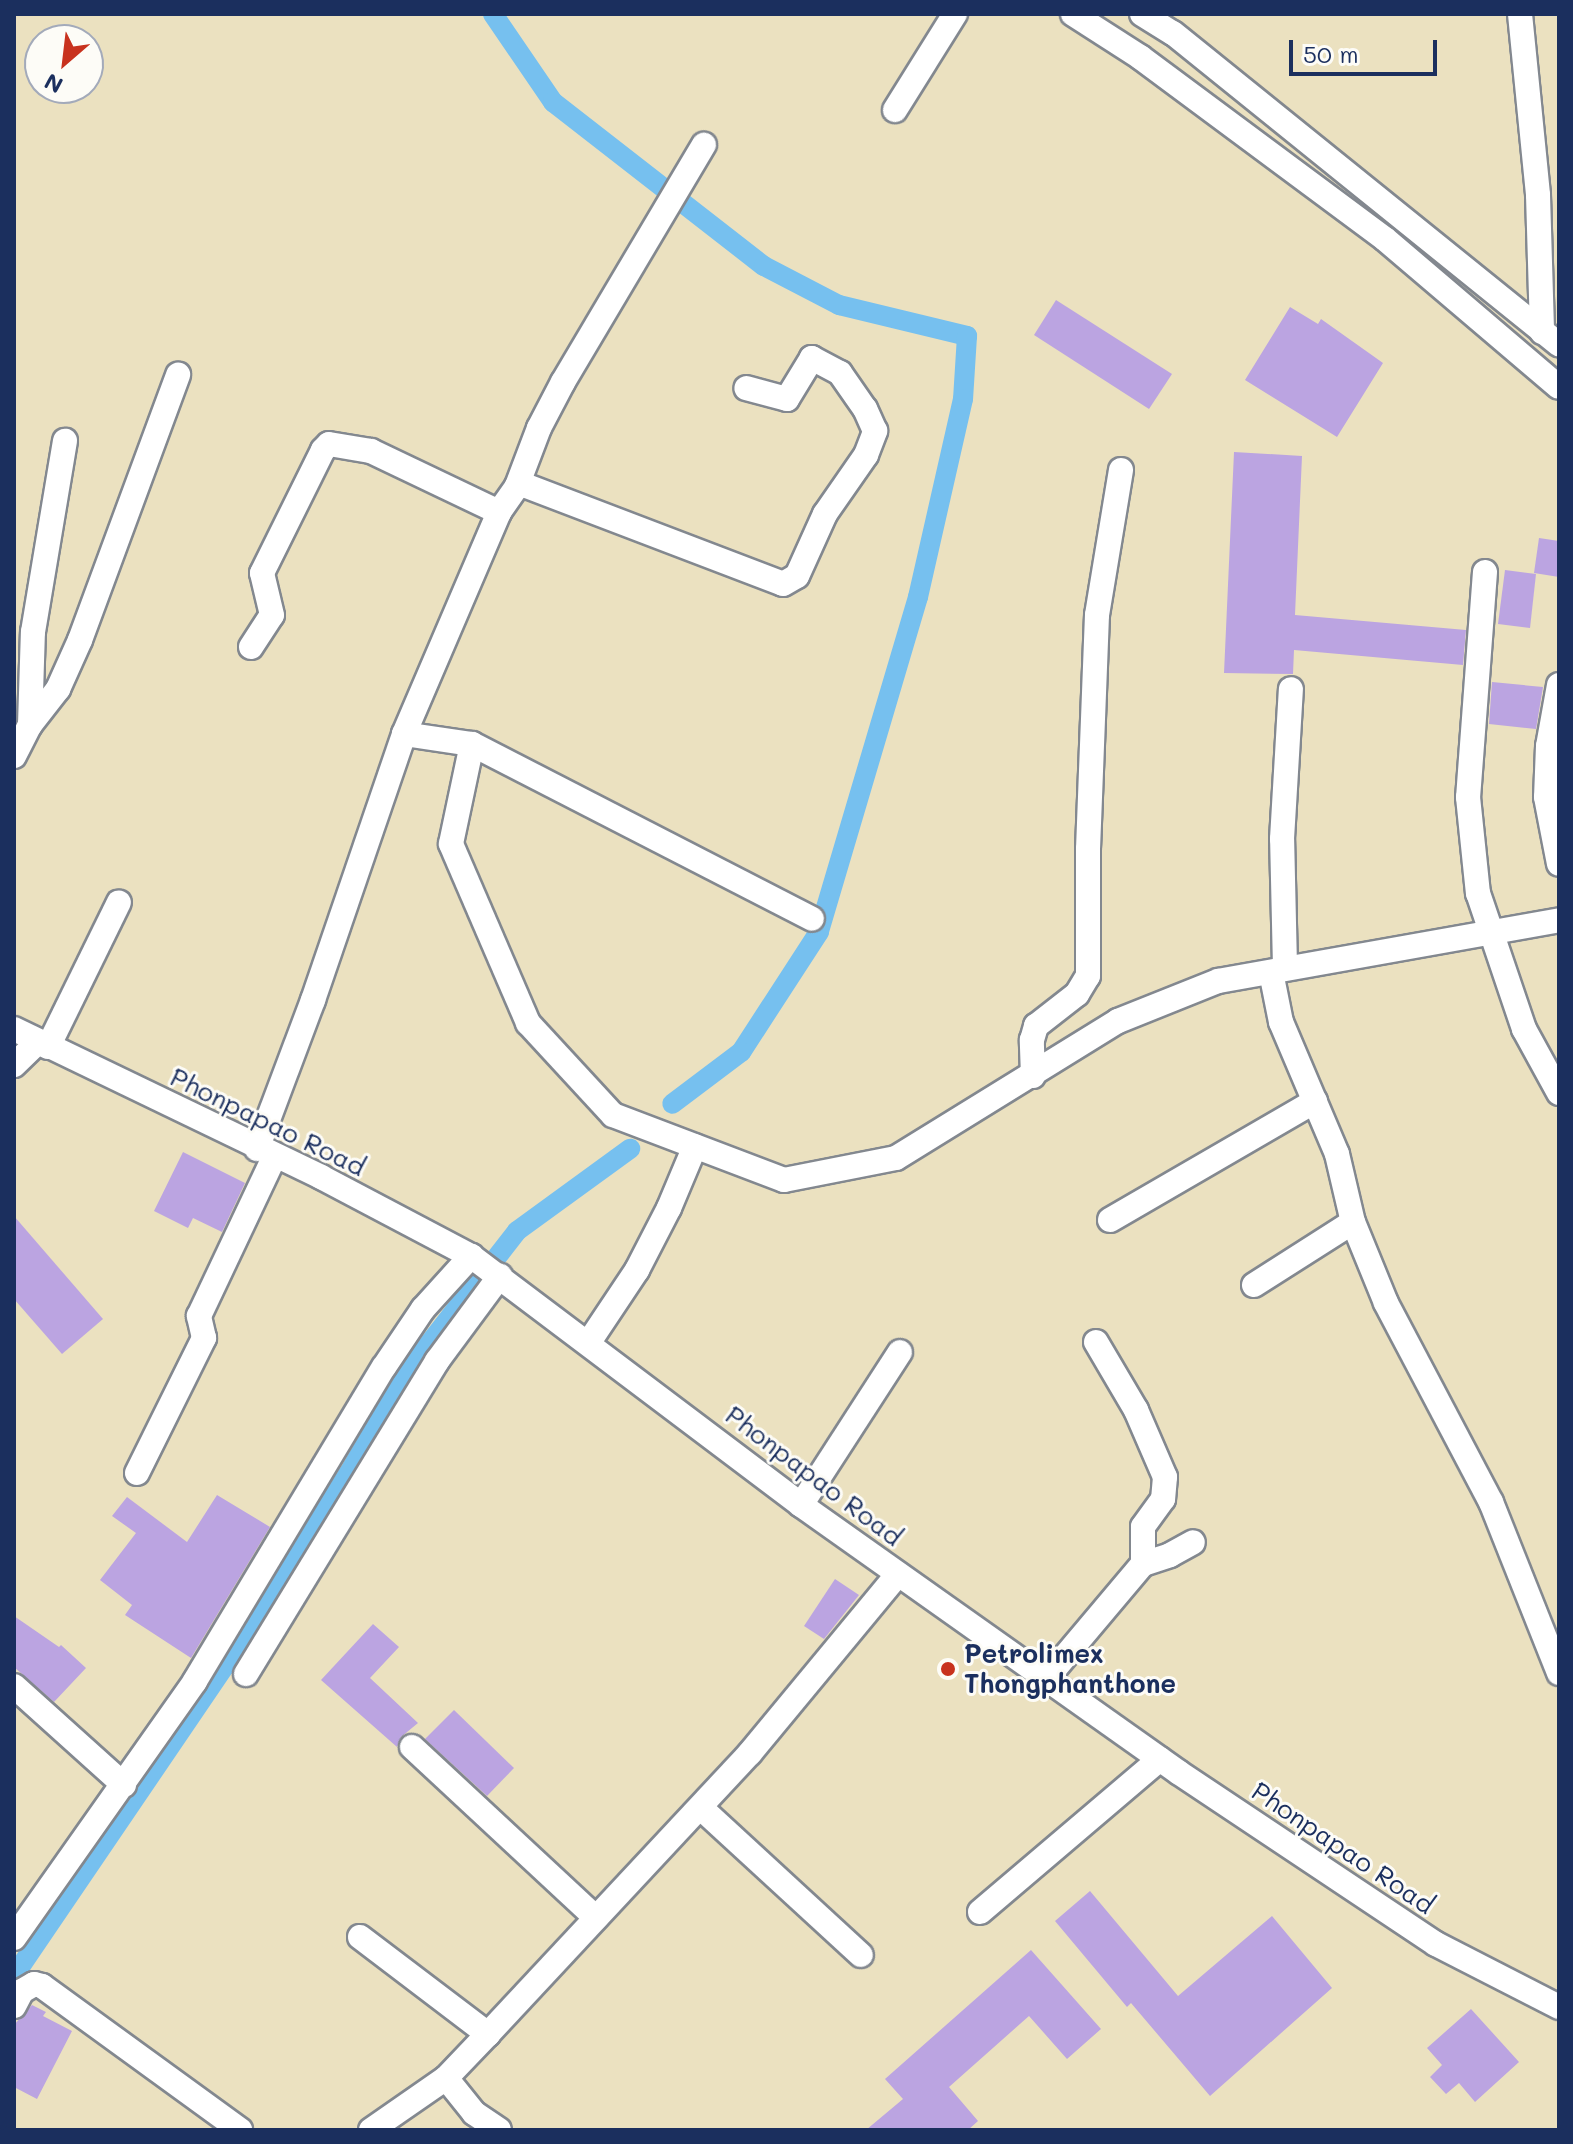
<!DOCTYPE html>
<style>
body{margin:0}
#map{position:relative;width:1573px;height:2144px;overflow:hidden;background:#ebe1c0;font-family:Mali,sans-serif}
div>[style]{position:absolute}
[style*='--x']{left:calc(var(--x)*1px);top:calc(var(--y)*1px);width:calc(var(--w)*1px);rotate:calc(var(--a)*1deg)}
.canal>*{height:20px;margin:-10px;padding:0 10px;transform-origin:10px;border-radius:10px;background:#76c0ef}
.building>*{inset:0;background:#bba4e1}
.roads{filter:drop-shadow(2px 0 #83888f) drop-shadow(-2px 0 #83888f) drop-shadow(0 2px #83888f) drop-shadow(0 -2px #83888f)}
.minor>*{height:24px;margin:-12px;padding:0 12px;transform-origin:12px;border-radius:12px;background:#fff}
.dots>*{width:22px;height:22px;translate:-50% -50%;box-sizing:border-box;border:4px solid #fdfcf7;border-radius:50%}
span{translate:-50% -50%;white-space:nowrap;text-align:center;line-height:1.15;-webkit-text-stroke:6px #fdfcf7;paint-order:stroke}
.street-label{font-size:26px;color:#1b2f5e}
.poi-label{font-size:26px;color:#1b2f5e;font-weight:700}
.left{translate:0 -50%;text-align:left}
.frame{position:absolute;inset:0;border:16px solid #1b2f5e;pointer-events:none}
.north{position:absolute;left:24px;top:24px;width:80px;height:80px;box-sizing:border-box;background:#fdfcf7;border:2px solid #a3aaba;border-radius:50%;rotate:208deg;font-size:22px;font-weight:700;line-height:32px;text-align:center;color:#1b2f5e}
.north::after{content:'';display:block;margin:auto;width:28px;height:36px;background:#c8321e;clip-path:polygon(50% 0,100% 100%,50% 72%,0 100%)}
.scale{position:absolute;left:1289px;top:40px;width:148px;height:36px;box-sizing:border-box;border:4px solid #1b2f5e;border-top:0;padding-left:10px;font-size:24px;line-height:28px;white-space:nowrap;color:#1b2f5e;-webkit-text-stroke:6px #fdfcf7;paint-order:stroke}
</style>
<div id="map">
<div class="canal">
<div style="--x:493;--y:14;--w:107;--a:55.7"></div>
<div style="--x:553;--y:102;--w:267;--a:37.9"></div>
<div style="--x:764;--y:266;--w:85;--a:27.5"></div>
<div style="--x:839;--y:305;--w:132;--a:13.6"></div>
<div style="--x:967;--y:336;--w:63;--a:93.6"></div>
<div style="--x:963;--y:399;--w:203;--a:102.8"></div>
<div style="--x:918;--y:597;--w:349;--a:106.5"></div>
<div style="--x:819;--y:932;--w:143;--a:123"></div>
<div style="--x:741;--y:1052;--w:86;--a:143"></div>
<div style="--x:14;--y:1976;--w:411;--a:-55.8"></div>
<div style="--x:245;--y:1636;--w:193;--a:-57.5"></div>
<div style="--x:349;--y:1473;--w:116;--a:-60.1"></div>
<div style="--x:407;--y:1372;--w:179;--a:-52"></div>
<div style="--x:517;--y:1231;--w:140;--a:-36"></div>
</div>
<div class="building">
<div style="clip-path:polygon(1056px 300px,1172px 374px,1149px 409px,1034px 335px)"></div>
<div style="clip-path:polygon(1290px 307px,1318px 324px,1321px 319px,1383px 363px,1337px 437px,1245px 380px)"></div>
<div style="clip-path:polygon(1234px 452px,1302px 456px,1295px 615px,1466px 630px,1463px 665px,1294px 650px,1293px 674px,1224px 673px)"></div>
<div style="clip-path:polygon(1539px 538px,1559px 541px,1559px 577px,1534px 573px)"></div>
<div style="clip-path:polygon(1505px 570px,1536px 574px,1530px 628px,1498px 624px)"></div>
<div style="clip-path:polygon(1492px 682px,1543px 687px,1536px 729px,1489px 724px)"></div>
<div style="clip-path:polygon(183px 1152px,245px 1183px,222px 1232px,193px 1218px,188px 1228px,154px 1211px)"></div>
<div style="clip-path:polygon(14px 1216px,103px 1319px,62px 1354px,14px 1299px)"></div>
<div style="clip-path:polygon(217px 1495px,270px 1527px,191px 1658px,125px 1615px,132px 1605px,100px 1580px,136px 1533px,112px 1516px,127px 1497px,187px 1542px)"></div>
<div style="clip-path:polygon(835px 1579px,859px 1595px,824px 1639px,804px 1626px)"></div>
<div style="clip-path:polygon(14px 1616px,59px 1647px,61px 1645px,86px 1668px,54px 1702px,14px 1667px)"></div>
<div style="clip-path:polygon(373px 1624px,399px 1647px,370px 1678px,418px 1723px,401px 1737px,397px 1747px,321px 1680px)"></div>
<div style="clip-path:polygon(454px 1710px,514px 1768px,487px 1796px,425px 1739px)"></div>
<div style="clip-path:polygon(1090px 1891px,1178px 1996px,1272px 1916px,1332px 1988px,1210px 2096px,1131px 2003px,1127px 2007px,1055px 1921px)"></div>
<div style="clip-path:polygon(1031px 1950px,1101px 2029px,1067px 2059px,1029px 2016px,949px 2087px,978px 2121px,968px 2130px,866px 2130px,903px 2099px,885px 2079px)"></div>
<div style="clip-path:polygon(32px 2005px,46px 2012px,43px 2016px,72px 2031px,37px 2099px,14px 2087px,14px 2025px)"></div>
<div style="clip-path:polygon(1471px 2009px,1519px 2062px,1475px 2102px,1459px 2083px,1446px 2094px,1430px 2077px,1442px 2065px,1427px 2048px)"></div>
</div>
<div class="roads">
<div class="minor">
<div style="--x:1073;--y:14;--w:80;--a:32.7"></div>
<div style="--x:1140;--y:57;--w:305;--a:36.6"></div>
<div style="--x:1385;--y:239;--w:228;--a:40.4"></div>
<div style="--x:1142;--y:14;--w:36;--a:32"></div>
<div style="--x:1173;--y:33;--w:496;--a:38.9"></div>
<div style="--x:1520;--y:14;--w:182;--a:84.3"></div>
<div style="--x:1538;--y:195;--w:137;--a:88.3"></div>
<div style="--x:895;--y:110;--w:113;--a:-58"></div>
<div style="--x:517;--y:486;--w:7;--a:-8"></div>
<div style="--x:524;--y:485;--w:277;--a:20.9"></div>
<div style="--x:783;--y:584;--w:16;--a:-30"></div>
<div style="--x:797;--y:576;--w:68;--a:-65.7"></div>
<div style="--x:825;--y:514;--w:72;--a:-55.2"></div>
<div style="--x:866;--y:455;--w:26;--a:-69"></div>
<div style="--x:875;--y:431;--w:24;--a:-114"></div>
<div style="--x:865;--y:409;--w:44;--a:-124.8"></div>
<div style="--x:840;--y:373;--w:32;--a:-152"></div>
<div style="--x:812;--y:358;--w:48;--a:121.4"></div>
<div style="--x:787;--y:399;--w:42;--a:-165"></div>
<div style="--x:1485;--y:572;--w:226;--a:94.3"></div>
<div style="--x:1468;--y:797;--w:97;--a:84.1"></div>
<div style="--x:1478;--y:893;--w:144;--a:71.3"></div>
<div style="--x:1524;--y:1029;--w:73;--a:61.3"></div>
<div style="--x:251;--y:647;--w:38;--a:-57"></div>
<div style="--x:272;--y:615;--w:43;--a:-103.4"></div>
<div style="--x:262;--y:573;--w:137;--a:-63.6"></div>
<div style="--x:323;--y:450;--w:8;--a:-45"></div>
<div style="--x:329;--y:444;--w:43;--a:9.5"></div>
<div style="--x:371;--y:451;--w:142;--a:25.5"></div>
<div style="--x:1559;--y:685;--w:62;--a:100.2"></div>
<div style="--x:1548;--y:746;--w:51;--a:92.2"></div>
<div style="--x:1546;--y:797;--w:68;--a:79"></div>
<div style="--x:30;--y:725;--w:93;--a:-88.2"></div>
<div style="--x:33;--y:632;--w:194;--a:-80.5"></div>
<div style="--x:404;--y:734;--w:69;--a:8.4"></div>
<div style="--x:472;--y:744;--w:102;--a:101.9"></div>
<div style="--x:451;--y:844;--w:195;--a:66.7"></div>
<div style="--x:528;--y:1023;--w:125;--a:47.3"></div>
<div style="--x:613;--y:1115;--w:183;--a:20.8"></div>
<div style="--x:784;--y:1180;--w:114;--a:-11.1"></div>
<div style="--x:896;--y:1158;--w:261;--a:-31.7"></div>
<div style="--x:1118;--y:1021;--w:108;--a:-21.8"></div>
<div style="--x:1218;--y:981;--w:346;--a:-10.1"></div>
<div style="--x:472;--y:744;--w:382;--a:27.2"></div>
<div style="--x:14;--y:756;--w:35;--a:-63"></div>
<div style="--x:30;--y:725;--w:46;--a:-52.1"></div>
<div style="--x:58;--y:689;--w:54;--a:-65.8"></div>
<div style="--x:80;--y:640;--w:283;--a:-69.7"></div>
<div style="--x:1285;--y:967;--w:128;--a:-91.3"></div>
<div style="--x:1282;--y:839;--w:150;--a:-86.6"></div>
<div style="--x:1271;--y:972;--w:51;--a:78.7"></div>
<div style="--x:1281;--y:1022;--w:143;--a:67"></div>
<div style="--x:1337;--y:1154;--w:70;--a:76.8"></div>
<div style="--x:1353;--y:1222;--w:87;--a:67.8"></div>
<div style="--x:1386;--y:1303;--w:225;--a:62.2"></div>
<div style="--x:1491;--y:1502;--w:184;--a:68.3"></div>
<div style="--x:14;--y:1029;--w:341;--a:25.7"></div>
<div style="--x:321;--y:1177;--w:170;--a:27.8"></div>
<div style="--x:471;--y:1256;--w:413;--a:37"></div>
<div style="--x:801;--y:1505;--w:462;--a:35.3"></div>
<div style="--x:1178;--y:1772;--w:310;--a:33.7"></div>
<div style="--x:1436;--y:1944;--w:138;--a:27.1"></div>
<div style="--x:48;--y:1047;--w:161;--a:-63.9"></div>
<div style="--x:14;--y:1065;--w:33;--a:-44"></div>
<div style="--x:1033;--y:1076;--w:36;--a:-92"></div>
<div style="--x:1032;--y:1040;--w:15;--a:-74"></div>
<div style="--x:1036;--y:1026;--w:52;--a:-38"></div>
<div style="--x:1077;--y:994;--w:21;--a:-59"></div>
<div style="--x:1088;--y:976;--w:127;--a:-90"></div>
<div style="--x:1088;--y:849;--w:234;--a:-87.8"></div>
<div style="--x:1097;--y:615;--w:147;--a:-80.6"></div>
<div style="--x:257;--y:1149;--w:159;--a:-69.4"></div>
<div style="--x:313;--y:1000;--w:281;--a:-71.1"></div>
<div style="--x:404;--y:734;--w:241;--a:-66.8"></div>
<div style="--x:499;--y:512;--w:32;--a:-55"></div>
<div style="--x:517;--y:486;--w:62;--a:-69.2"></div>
<div style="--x:539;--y:428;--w:52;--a:-62.4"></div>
<div style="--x:563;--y:382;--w:276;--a:-59.3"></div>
<div style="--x:1110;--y:1220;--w:237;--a:-30.1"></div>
<div style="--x:1254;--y:1285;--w:117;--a:-32.5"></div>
<div style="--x:589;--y:1342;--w:87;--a:-56.3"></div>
<div style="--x:637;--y:1270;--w:70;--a:-62.7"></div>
<div style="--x:669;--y:1208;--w:67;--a:-67.2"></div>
<div style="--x:1096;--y:1342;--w:79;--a:59.5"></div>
<div style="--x:1136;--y:1410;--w:73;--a:66.6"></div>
<div style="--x:1165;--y:1477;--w:22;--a:95"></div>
<div style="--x:1163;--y:1499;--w:34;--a:126"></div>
<div style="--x:1143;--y:1527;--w:37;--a:90"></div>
<div style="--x:137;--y:1473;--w:151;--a:-63.6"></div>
<div style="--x:204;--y:1338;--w:23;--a:-103"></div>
<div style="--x:199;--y:1316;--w:176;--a:-64.7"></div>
<div style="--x:801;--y:1505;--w:182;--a:-57.1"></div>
<div style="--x:246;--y:1674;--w:367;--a:-58.6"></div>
<div style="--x:437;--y:1361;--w:106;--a:-53.5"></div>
<div style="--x:1046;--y:1679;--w:150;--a:-49.9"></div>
<div style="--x:1143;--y:1564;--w:28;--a:-18"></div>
<div style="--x:1170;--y:1555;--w:26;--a:-29"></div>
<div style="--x:14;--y:1686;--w:148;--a:42"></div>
<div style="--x:412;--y:1747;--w:251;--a:42.9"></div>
<div style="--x:701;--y:1808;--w:217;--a:42.6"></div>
<div style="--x:980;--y:1912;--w:236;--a:-40.4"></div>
<div style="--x:360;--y:1937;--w:161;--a:37.2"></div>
<div style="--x:14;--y:1938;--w:314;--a:-54.8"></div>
<div style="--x:195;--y:1681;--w:366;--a:-59"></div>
<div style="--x:384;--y:1367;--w:70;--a:-56.1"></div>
<div style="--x:423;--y:1309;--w:72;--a:-47.8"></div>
<div style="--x:14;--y:2006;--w:17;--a:-62"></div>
<div style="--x:22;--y:1991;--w:14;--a:-30"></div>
<div style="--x:34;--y:1984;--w:8;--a:14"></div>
<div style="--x:42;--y:1986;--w:245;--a:36"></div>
<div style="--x:446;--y:2078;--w:45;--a:51.3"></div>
<div style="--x:474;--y:2113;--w:30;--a:34"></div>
<div style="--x:371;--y:2130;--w:91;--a:-34.7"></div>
<div style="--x:446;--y:2078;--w:61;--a:-46.3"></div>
<div style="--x:488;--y:2034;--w:384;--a:-47"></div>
<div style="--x:750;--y:1753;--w:232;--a:-50.4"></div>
</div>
</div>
<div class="dots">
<div style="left:948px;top:1669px;background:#c8321e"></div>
</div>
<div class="street-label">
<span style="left:268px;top:1122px;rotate:26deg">Phonpapao Road</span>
<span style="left:814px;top:1476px;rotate:37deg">Phonpapao Road</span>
<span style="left:1343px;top:1848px;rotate:34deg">Phonpapao Road</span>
</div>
<div class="poi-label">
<span class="left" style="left:964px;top:1669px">Petrolimex<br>Thongphanthone</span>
</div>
<div class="frame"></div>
<div class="north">N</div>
<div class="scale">50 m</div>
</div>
